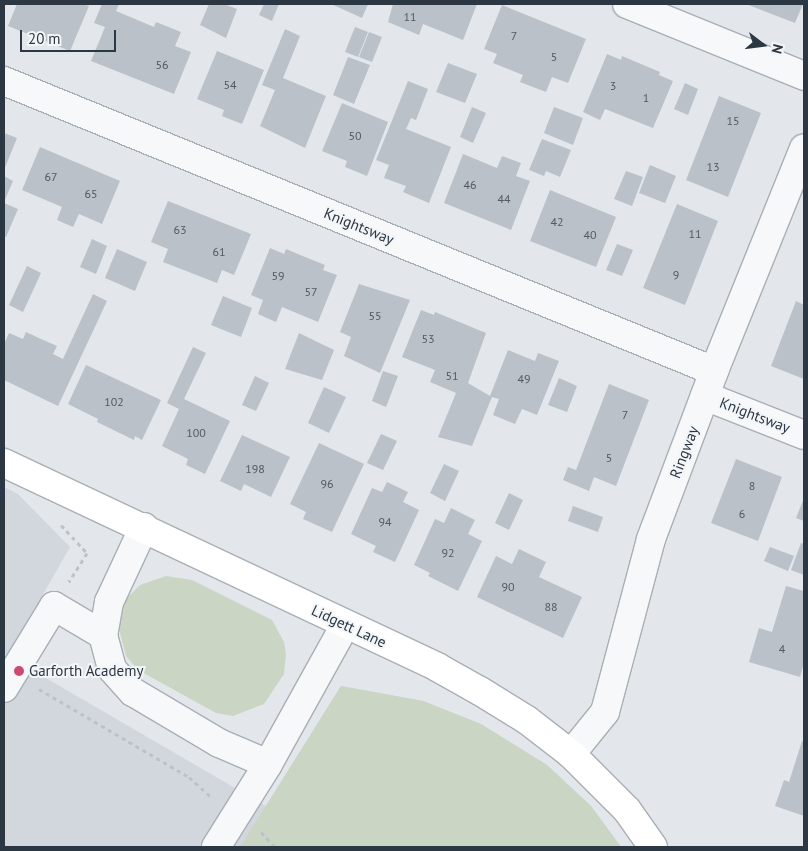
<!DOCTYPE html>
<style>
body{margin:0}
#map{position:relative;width:808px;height:851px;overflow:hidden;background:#e3e7eb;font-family:"PT Sans",sans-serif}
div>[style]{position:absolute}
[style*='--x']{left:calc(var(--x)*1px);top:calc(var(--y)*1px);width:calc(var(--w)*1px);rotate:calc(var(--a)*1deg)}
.built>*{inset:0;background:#d1d7dd}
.green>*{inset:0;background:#cbd5c4}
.building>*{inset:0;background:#bac1c8}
.path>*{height:3px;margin-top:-1.5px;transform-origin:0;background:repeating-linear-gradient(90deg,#bdc2c6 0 4px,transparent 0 8px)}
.roads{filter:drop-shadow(1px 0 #a8afb5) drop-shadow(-1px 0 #a8afb5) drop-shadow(0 1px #a8afb5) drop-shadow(0 -1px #a8afb5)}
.minor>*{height:28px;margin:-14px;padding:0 14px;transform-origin:14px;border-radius:14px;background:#f6f8f9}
.major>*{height:28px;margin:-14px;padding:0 14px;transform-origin:14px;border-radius:14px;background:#fff}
.dots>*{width:14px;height:14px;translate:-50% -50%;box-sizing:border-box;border:2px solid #f3f6f8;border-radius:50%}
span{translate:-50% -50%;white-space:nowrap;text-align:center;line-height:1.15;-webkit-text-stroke:4px #f3f6f8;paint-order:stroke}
.number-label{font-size:12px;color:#4f5a64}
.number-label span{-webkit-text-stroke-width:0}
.street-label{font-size:15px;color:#2b3743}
.poi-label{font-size:15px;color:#2b3743}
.left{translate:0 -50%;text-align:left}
.frame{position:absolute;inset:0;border:5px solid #2b3743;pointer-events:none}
.north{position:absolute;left:738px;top:20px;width:50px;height:50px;-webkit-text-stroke:4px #f3f6f8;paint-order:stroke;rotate:105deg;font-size:14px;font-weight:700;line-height:20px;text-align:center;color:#2b3743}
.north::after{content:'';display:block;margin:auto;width:18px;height:22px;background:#2b3743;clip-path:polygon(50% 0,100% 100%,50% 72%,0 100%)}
.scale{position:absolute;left:20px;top:30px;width:96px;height:22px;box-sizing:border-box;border:2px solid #2b3743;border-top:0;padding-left:6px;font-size:15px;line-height:18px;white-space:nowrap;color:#2b3743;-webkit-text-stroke:4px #f3f6f8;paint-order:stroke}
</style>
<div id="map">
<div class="built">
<div style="clip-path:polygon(4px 487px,18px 494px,70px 547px,8px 656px,266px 806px,341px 686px,423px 701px,481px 724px,547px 765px,591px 806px,621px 847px,4px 847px)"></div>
</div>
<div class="green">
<div style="clip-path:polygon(166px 576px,192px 580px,272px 620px,284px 642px,286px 654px,284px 674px,264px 704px,233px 716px,216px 713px,138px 670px,126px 656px,119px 629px,124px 601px,140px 585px)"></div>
<div style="clip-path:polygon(341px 686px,423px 701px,481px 724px,547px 765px,591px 806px,621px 847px,240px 847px)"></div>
</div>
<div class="building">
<div style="clip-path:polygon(17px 4px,83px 4px,89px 6px,70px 51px,8px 26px)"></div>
<div style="clip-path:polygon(102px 4px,119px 4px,116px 11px,154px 27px,156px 22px,181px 32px,175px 46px,191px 52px,174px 94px,91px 61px,105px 27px,94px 23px)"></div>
<div style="clip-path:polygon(209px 4px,224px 4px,237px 9px,226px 38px,200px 25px)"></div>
<div style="clip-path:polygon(264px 4px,279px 4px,272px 21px,259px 15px)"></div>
<div style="clip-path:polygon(331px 4px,368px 4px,362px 18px)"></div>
<div style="clip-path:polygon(393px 4px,477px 4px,463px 40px,423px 24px,419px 35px,388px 22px)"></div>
<div style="clip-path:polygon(746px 4px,803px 4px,795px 23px)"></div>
<div style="clip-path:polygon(502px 5px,586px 39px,568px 83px,552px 77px,546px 92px,520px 82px,523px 75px,493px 63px,497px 54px,484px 49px)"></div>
<div style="clip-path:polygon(355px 27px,368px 32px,358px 57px,345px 52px)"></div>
<div style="clip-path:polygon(285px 29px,300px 36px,283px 78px,326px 96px,305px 148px,260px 126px,275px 90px,262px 85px)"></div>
<div style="clip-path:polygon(369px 32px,382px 37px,372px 62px,359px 57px)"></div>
<div style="clip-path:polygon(217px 51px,264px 70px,242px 124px,222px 116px,224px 110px,197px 99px)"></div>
<div style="clip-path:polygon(607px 54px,621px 60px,622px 56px,660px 72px,659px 75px,673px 81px,653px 128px,605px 109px,600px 120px,583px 112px)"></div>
<div style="clip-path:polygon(348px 57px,370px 65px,354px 104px,333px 95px)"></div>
<div style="clip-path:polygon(448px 63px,477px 74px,465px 103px,436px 92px)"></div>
<div style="clip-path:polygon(408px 81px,428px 89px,416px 120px,411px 118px,406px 129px,451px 147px,429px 203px,403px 192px,406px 186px,384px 178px,389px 165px,376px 160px)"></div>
<div style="clip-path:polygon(685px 83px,698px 89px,688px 115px,674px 109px)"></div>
<div style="clip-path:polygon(719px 96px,761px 113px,728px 197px,686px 180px)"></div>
<div style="clip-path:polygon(342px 103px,388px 122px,367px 176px,345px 167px,347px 161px,322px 151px)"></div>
<div style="clip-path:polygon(472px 107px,486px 113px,473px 143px,460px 137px)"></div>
<div style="clip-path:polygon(554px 107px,583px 118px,573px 145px,544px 133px)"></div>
<div style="clip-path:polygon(4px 133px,17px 138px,4px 170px)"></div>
<div style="clip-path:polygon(542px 139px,571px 150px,560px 177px,546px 171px,544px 176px,529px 170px)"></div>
<div style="clip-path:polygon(40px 147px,120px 181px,102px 224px,79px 214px,73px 227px,57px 220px,62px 207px,22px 190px)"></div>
<div style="clip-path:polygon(463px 154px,497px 168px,502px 156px,521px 163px,516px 176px,530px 181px,511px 230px,444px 203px)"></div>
<div style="clip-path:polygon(650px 165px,676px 176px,665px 203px,639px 193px)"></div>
<div style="clip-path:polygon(626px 171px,643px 177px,632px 206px,614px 199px)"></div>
<div style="clip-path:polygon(4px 176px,13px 181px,4px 202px)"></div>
<div style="clip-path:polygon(550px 190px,616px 217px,596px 267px,530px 241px)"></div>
<div style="clip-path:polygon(168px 201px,251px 234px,234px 275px,222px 270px,217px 283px,163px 262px,168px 249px,151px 242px)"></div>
<div style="clip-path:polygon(4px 203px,18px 209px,6px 237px,4px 236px)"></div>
<div style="clip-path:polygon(677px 204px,718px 221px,685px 305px,643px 288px)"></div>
<div style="clip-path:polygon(92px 239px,107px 246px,96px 274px,80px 267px)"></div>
<div style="clip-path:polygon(617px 244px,633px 250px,622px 276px,606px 270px)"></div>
<div style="clip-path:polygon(270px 248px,284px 254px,286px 249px,305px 257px,325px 265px,323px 270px,337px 275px,318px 322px,282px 307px,276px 322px,258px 314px,263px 300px,251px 295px)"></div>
<div style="clip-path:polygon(117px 249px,147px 262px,135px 291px,105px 278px)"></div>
<div style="clip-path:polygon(27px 266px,41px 273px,23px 312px,9px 305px)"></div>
<div style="clip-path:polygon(359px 284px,410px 300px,380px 373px,344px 356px,351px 337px,340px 332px)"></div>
<div style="clip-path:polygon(93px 294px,107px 301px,58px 406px,4px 380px,4px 344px,9px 333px,23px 339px,26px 332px,41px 339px,57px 346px,53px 354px,63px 359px)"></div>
<div style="clip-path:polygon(223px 296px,252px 308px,241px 337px,211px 325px)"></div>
<div style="clip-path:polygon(796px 301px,804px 305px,804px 379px,771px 366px)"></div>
<div style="clip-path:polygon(421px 310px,434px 315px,435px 312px,486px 333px,468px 383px,490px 396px,508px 350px,535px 361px,538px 353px,559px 361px,537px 415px,522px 409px,515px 424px,493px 415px,499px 399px,492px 397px,472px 446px,438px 437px,456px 393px,430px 382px,435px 370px,402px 357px)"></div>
<div style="clip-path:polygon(299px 333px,334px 350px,322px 380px,285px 369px)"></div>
<div style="clip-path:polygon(193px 347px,206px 353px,184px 399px,230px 421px,205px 474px,186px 465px,188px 459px,162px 446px,179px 409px,167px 403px)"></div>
<div style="clip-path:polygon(86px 365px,161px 400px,142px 440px,135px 436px,134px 440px,97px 422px,98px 419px,68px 404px)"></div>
<div style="clip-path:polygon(383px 371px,398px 376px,386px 407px,372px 401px)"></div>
<div style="clip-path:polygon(255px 376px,269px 383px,256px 411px,242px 405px)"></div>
<div style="clip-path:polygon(559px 378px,577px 386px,567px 412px,548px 405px)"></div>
<div style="clip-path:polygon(609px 384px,649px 400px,616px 486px,594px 477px,589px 491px,563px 480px,568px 467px,576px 470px)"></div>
<div style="clip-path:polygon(324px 387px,346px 397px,329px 433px,308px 423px)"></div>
<div style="clip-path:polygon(381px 434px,397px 441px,383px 470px,367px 463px)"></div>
<div style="clip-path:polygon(242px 435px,290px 457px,271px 497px,244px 484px,241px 491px,220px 481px)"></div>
<div style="clip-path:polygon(319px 443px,364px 464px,332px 532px,303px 519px,306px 512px,290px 504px)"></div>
<div style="clip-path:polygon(736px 459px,782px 477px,758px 541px,711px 523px)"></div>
<div style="clip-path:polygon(444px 464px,459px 471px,445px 501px,430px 493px)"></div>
<div style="clip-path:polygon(387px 482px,408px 492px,403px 502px,419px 510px,395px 562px,373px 552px,376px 546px,351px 534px,372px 488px,382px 492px)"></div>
<div style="clip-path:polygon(509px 493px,523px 500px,509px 530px,495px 523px)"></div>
<div style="clip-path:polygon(804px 498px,804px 521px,796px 518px)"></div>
<div style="clip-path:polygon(573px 506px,603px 517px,598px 532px,568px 521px)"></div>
<div style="clip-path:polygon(451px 508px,475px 520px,468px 534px,482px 541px,458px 591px,428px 576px,430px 573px,414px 565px,435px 519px,444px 523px)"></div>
<div style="clip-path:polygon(801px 543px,804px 544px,804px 575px,791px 570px)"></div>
<div style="clip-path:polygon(770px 547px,794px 556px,788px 571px,764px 561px)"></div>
<div style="clip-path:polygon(519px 549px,546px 562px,539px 577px,582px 597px,563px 638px,477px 597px,496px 556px,512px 564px)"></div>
<div style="clip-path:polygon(786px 586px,804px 591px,804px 663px,800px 677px,749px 662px,759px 628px,772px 632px)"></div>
<div style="clip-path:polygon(802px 741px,804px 742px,804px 816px,775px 806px,784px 780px,789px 782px)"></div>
</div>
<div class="path">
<div style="--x:61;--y:525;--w:38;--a:47"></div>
<div style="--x:87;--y:553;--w:34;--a:122"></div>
<div style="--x:39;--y:689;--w:174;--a:30.4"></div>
<div style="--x:189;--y:777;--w:30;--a:42"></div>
<div style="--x:261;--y:832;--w:21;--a:47"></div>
</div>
<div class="roads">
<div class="minor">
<div style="--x:627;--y:4;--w:191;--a:22.1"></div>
<div style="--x:4;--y:81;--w:767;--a:22.22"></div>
<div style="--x:705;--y:396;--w:106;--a:21.5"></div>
<div style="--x:144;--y:527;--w:83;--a:115"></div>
<div style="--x:109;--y:602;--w:34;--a:100"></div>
<div style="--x:103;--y:635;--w:35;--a:75"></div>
<div style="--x:112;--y:669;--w:31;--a:48"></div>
<div style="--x:133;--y:692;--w:100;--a:30.7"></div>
<div style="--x:219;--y:743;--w:53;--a:23.2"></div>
<div style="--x:4;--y:688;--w:96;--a:-58.6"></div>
<div style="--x:54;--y:606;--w:57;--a:30.6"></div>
<div style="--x:571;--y:754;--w:54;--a:-51"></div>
<div style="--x:605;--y:712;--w:179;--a:-75.1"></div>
<div style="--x:651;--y:539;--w:179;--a:-69.4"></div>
<div style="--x:714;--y:371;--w:240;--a:-68"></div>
<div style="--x:216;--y:847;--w:98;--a:-57.9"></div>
<div style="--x:268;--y:764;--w:159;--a:-61"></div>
</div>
<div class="major">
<div style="--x:4;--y:463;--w:479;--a:25.2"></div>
<div style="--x:437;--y:667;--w:49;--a:29.2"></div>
<div style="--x:480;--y:691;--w:55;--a:31.7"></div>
<div style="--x:527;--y:720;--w:56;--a:37.7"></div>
<div style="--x:571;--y:754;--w:79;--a:45"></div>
<div style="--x:627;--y:810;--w:45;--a:54.9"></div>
</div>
</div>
<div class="dots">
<div style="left:19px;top:671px;background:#cd4b71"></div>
</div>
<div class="number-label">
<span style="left:410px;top:17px">11</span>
<span style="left:514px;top:36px">7</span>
<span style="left:554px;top:57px">5</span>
<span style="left:162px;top:65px">56</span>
<span style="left:230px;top:85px">54</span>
<span style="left:613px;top:86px">3</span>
<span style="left:646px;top:98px">1</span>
<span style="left:733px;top:121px">15</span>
<span style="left:355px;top:136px">50</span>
<span style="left:713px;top:167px">13</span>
<span style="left:51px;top:177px">67</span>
<span style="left:470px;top:185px">46</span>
<span style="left:91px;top:194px">65</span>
<span style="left:504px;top:199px">44</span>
<span style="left:557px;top:222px">42</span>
<span style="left:180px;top:230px">63</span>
<span style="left:695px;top:234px">11</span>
<span style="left:590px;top:235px">40</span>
<span style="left:219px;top:252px">61</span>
<span style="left:676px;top:275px">9</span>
<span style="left:278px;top:276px">59</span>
<span style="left:311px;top:292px">57</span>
<span style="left:375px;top:316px">55</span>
<span style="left:428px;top:339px">53</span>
<span style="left:452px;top:376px">51</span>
<span style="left:524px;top:379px">49</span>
<span style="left:114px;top:402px">102</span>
<span style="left:625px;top:415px">7</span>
<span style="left:196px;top:433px">100</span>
<span style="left:609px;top:458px">5</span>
<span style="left:255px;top:469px">198</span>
<span style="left:327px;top:484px">96</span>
<span style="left:752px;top:486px">8</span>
<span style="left:742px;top:514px">6</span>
<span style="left:385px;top:522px">94</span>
<span style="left:448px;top:553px">92</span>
<span style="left:508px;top:587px">90</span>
<span style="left:551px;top:607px">88</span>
<span style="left:782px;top:649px">4</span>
</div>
<div class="street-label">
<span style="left:359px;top:226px;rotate:22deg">Knightsway</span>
<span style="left:755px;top:415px;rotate:21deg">Knightsway</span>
<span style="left:684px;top:452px;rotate:-69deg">Ringway</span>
<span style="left:349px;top:626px;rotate:25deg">Lidgett Lane</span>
</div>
<div class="poi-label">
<span class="left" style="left:29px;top:671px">Garforth Academy</span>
</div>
<div class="frame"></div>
<div class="north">N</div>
<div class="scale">20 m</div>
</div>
